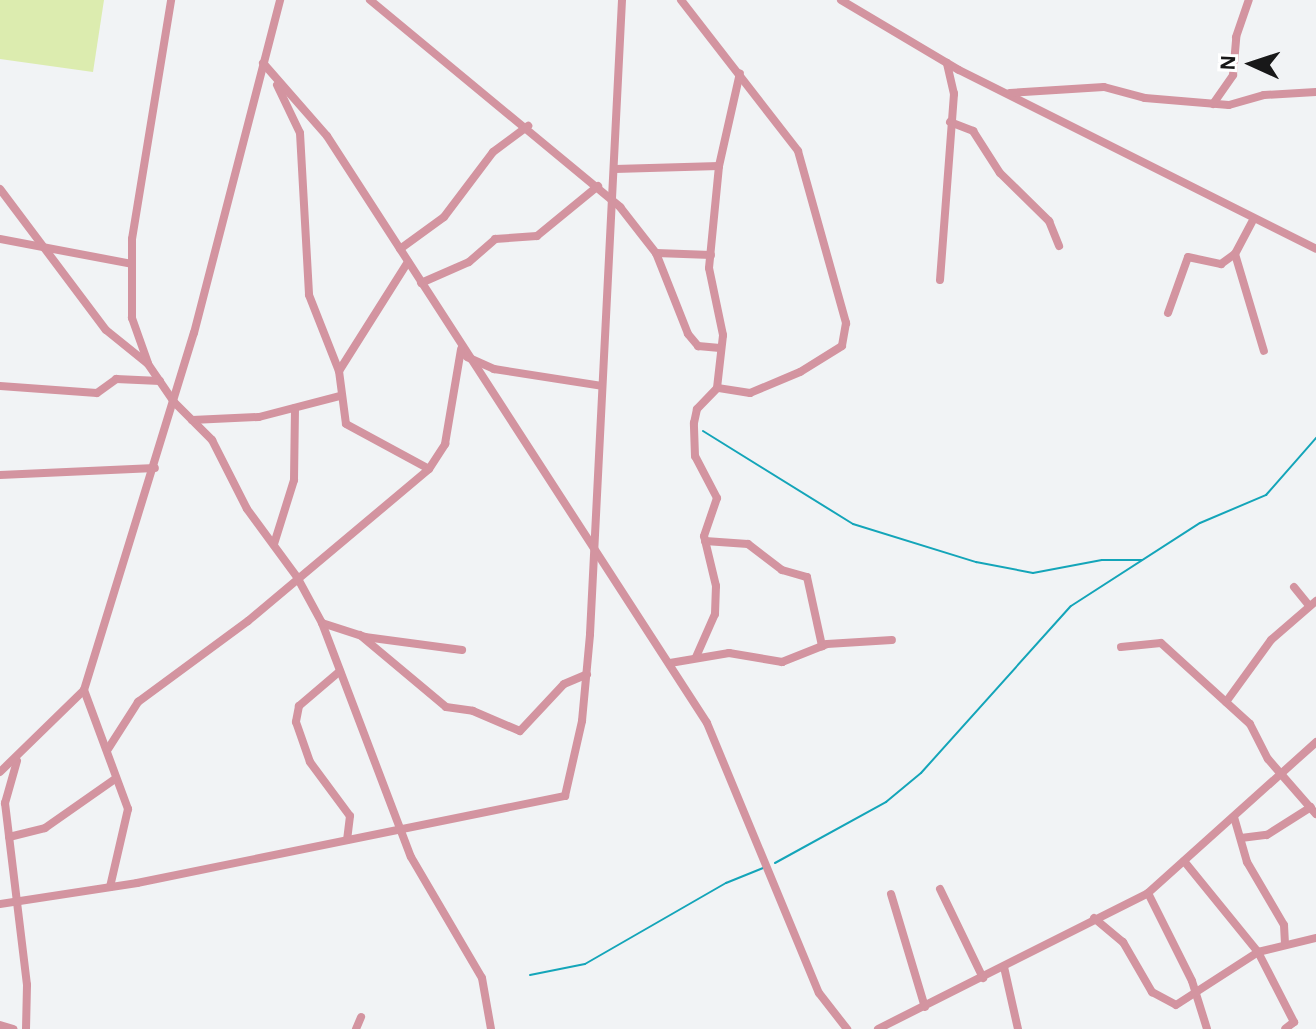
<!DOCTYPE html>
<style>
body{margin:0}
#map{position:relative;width:1316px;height:1029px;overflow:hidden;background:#f1f3f5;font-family:"Alegreya Sans",sans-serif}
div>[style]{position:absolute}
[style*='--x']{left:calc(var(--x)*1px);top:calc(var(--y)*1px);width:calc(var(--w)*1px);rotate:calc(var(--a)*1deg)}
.green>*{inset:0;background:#dcecaf}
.stream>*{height:2px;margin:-1px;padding:0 1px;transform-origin:1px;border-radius:1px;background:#14a5b9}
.street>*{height:8px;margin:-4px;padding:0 4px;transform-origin:4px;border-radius:4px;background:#d394a0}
span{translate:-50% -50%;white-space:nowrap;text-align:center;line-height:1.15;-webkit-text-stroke:7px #fff;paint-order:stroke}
.north{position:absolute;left:1212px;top:24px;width:80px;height:80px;-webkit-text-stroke:6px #fff;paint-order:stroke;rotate:273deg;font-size:22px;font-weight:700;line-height:32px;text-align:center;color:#181819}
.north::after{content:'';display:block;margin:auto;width:28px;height:36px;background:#181819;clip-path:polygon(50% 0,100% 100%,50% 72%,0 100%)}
</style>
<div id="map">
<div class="green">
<div style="clip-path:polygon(0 0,104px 0,93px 72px,0 59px)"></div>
</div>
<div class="stream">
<div style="--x:703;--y:431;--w:176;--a:31.8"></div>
<div style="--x:853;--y:524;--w:129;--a:17.2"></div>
<div style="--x:976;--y:562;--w:58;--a:10.9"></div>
<div style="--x:1033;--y:573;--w:70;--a:-10.7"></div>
<div style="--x:1102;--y:560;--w:40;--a:0"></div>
<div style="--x:775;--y:863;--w:127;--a:-28.8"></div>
<div style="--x:886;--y:802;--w:45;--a:-39.6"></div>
<div style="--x:921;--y:773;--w:224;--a:-48.1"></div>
<div style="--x:1071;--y:606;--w:153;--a:-32.8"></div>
<div style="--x:1200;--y:523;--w:72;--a:-23"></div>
<div style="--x:1266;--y:495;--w:76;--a:-48.7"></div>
<div style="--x:530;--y:975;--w:56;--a:-11.3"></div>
<div style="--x:585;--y:964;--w:163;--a:-29.9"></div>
<div style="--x:726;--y:883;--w:40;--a:-22"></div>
</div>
<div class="street">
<div style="--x:370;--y:0;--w:325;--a:39.6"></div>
<div style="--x:620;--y:207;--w:58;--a:52"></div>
<div style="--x:656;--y:253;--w:87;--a:68.4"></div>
<div style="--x:688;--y:334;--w:16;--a:50"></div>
<div style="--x:698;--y:346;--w:22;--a:5"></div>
<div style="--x:681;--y:0;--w:191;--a:52.2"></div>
<div style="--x:798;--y:151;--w:179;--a:74.4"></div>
<div style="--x:846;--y:323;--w:23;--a:100"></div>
<div style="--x:842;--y:346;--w:49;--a:148.2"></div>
<div style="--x:800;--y:372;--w:54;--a:157.2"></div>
<div style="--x:750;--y:393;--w:33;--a:-171"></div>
<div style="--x:841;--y:0;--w:137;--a:30.7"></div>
<div style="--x:959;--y:70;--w:399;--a:26.6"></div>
<div style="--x:263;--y:63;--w:97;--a:48.8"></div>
<div style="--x:327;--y:136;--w:699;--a:57.08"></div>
<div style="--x:707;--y:723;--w:292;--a:67.5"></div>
<div style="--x:819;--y:993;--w:46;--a:52.1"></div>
<div style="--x:277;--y:85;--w:53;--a:64.4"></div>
<div style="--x:300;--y:133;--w:162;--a:86.8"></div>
<div style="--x:309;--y:295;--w:82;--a:68.5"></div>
<div style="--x:339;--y:371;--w:53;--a:82.5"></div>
<div style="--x:346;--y:424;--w:94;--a:28.5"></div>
<div style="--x:1010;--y:93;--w:94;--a:-3.7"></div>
<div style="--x:1104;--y:87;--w:42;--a:15"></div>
<div style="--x:1145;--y:98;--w:84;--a:4.8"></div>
<div style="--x:1229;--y:105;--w:36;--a:-16"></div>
<div style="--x:1264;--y:95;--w:52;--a:-3.3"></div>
<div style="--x:1213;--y:104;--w:35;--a:-55"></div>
<div style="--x:1233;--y:75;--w:38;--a:-85"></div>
<div style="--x:1236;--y:37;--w:39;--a:-71"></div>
<div style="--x:950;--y:122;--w:25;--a:21"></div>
<div style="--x:973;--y:131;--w:50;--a:57.3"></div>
<div style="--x:1000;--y:173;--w:69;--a:44.4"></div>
<div style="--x:1049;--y:221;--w:27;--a:68"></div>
<div style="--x:615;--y:169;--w:104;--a:-1.7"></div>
<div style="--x:0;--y:189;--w:176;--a:53.1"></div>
<div style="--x:106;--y:330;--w:54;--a:39"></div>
<div style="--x:148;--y:364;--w:46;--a:55.6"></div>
<div style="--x:174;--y:402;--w:54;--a:45"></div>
<div style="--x:212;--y:440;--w:77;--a:63.1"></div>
<div style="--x:247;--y:509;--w:84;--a:53.7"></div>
<div style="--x:297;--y:577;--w:52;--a:61.5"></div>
<div style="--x:322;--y:623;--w:250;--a:69.2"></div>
<div style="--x:411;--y:857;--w:140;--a:59.6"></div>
<div style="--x:482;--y:978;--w:52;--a:80"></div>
<div style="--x:0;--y:239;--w:134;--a:10.7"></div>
<div style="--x:400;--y:249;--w:54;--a:-36"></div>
<div style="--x:444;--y:217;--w:81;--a:-53"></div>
<div style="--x:493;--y:152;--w:44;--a:-36.6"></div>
<div style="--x:656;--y:253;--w:55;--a:2.1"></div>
<div style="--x:1235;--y:254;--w:101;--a:73.4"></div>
<div style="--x:940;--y:280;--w:187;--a:-85.7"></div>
<div style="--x:954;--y:94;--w:32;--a:-103"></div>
<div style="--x:421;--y:283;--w:52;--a:-23.6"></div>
<div style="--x:469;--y:262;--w:35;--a:-41"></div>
<div style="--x:495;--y:239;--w:42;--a:-4.1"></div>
<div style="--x:537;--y:236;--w:79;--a:-39.3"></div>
<div style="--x:1168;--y:313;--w:59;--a:-70.3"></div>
<div style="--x:1188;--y:257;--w:34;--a:12"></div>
<div style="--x:1221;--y:264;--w:17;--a:-36"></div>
<div style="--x:1235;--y:254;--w:38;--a:-62"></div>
<div style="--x:467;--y:357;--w:30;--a:24"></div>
<div style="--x:494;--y:369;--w:109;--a:8.9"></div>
<div style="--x:148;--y:363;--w:48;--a:-109.6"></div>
<div style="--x:132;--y:318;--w:79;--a:-90"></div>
<div style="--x:132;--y:239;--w:242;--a:-80.7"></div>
<div style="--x:339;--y:371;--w:129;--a:-57.7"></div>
<div style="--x:0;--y:386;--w:97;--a:4.1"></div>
<div style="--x:97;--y:393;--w:24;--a:-36"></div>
<div style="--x:116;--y:379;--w:44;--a:2.6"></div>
<div style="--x:717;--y:388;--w:53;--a:-83.5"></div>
<div style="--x:723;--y:335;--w:68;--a:-101.8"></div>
<div style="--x:709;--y:268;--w:102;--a:-84.4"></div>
<div style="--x:719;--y:166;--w:95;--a:-77.3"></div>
<div style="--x:192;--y:420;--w:67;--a:-2.6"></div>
<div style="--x:259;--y:417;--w:84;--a:-14.5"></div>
<div style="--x:0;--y:475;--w:155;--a:-2.6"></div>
<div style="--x:705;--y:541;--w:43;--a:4"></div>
<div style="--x:748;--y:544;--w:43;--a:37.4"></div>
<div style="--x:782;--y:570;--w:26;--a:16"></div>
<div style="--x:807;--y:577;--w:71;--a:77.7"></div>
<div style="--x:274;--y:544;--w:67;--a:-72.6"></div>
<div style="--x:294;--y:480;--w:72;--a:-89.2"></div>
<div style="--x:1294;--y:587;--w:21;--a:51"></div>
<div style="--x:322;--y:623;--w:45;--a:18"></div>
<div style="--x:365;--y:637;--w:98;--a:7.6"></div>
<div style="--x:360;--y:635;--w:112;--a:39.9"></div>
<div style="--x:446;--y:707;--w:27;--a:8"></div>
<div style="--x:473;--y:711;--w:51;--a:23.1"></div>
<div style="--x:520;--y:731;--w:64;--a:-46.9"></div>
<div style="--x:564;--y:684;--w:25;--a:-23"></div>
<div style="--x:1121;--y:647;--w:40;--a:-5.7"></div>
<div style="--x:1161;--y:643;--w:120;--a:42.3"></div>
<div style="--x:1250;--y:724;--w:39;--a:63"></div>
<div style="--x:1268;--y:759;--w:73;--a:48.9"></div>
<div style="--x:696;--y:657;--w:47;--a:-66.2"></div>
<div style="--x:715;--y:614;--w:28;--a:-88"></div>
<div style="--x:716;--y:586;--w:51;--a:-103.5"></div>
<div style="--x:704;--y:536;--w:40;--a:-71.1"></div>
<div style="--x:717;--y:498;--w:47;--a:-117.6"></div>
<div style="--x:695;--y:456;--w:33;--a:-92"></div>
<div style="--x:694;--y:423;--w:14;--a:-78"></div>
<div style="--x:697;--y:409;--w:29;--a:-46"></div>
<div style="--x:670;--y:663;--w:60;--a:-9.6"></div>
<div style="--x:729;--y:653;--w:54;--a:9.6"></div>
<div style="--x:782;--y:662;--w:48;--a:-21.8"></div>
<div style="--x:827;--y:644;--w:65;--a:-3.5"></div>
<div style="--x:340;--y:671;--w:54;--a:139.5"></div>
<div style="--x:299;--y:706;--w:16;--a:101"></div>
<div style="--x:296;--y:722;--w:42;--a:70.7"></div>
<div style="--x:310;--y:762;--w:67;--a:53.5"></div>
<div style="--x:350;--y:816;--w:24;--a:97"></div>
<div style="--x:84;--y:690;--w:127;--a:69.7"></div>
<div style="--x:128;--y:809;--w:80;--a:103"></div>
<div style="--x:1226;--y:702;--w:77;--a:-54"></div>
<div style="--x:1271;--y:640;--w:60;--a:-40.9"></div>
<div style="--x:108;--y:749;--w:56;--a:-57.4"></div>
<div style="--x:138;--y:702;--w:137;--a:-36.4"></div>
<div style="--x:248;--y:621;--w:236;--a:-40"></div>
<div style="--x:429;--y:469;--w:30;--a:-57"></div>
<div style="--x:445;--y:444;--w:96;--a:-80.4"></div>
<div style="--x:17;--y:761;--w:44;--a:105.9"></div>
<div style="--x:5;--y:803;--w:183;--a:83.1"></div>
<div style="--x:27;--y:985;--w:44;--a:91.3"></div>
<div style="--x:0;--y:772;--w:117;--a:-44.3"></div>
<div style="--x:84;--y:690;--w:374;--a:-72.9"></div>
<div style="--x:194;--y:333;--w:344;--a:-75.5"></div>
<div style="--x:1234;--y:817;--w:47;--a:73.9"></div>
<div style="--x:1247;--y:862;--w:73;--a:59.6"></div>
<div style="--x:1284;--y:925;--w:20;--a:87"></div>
<div style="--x:9;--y:837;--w:37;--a:-14"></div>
<div style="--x:45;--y:828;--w:85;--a:-35"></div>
<div style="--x:1241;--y:838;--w:26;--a:-7"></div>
<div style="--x:1267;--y:835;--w:52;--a:-32.5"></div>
<div style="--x:1184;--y:861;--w:117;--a:50.9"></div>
<div style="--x:1258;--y:952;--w:79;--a:62.8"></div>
<div style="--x:1294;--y:1022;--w:11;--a:142"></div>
<div style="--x:940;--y:889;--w:99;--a:64.2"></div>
<div style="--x:1148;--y:893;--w:98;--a:63.4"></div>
<div style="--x:1192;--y:981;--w:50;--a:72.6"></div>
<div style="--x:891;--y:894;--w:118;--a:73.3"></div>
<div style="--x:0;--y:904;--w:139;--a:-8.7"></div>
<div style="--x:137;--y:883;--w:437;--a:-11.5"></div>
<div style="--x:565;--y:796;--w:77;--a:-77.2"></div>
<div style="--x:582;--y:721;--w:87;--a:-84.7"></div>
<div style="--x:590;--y:634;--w:635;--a:-87.11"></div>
<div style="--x:1094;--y:918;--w:38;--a:40"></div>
<div style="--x:1123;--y:942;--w:58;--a:59.9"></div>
<div style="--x:1152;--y:992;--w:27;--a:28"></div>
<div style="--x:1176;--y:1005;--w:98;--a:-32.9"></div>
<div style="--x:1258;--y:952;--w:60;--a:-13.6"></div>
<div style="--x:1004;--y:967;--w:64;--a:77.3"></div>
<div style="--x:0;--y:1025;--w:14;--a:17"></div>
<div style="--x:356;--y:1029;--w:13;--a:-67"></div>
<div style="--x:878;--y:1029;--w:302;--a:-26.7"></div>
<div style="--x:1148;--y:893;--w:226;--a:-41.9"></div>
</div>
<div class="north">N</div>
</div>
